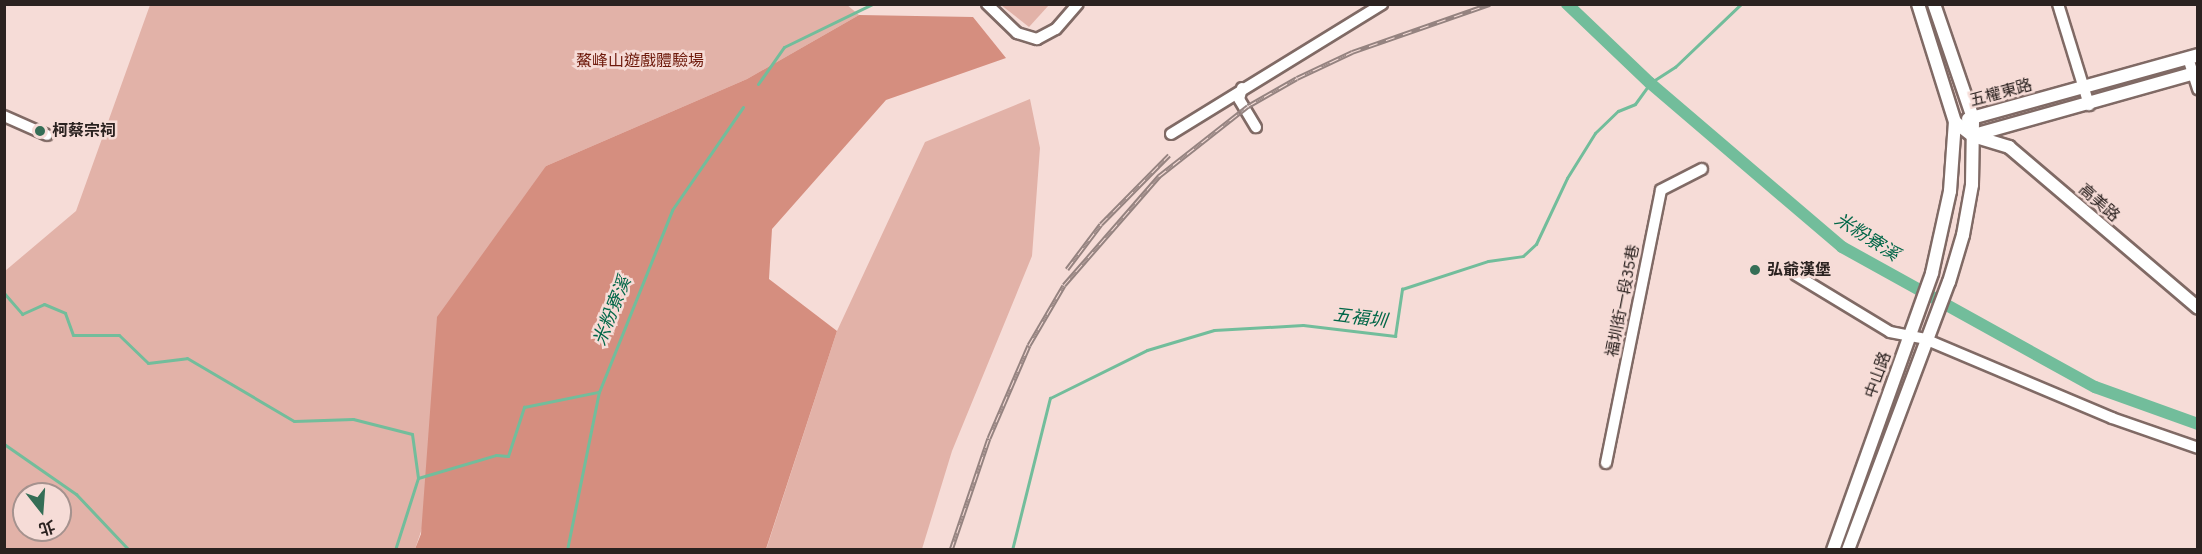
<!DOCTYPE html>
<meta charset="utf-8">
<style>
body{margin:0}
#map{position:relative;width:2202px;height:554px;overflow:hidden;background:#f6dcd7;font-family:Figtree,"Noto Sans TC",sans-serif}
div>[style]{position:absolute}
[style*='--x']{left:calc(var(--x)*1px);top:calc(var(--y)*1px);width:calc(var(--w)*1px);rotate:calc(var(--a)*1deg)}
.green>*{inset:0;background:#e2b2a8}
.forest>*{inset:0;background:#d58e7f}
.stream>*{height:3px;margin:-1.5px;padding:0 1.5px;transform-origin:1.5px;border-radius:1.5px;background:#72bd9b}
.canal>*{height:12px;margin:-6px;padding:0 6px;transform-origin:6px;border-radius:6px;background:#72bd9b}
.roads{filter:drop-shadow(2px 0 #806a65) drop-shadow(-2px 0 #806a65) drop-shadow(0 2px #806a65) drop-shadow(0 -2px #806a65)}
.minor>*{height:10px;margin:-5px;padding:0 5px;transform-origin:5px;border-radius:5px;background:#fff}
.tertiary>*{height:12px;margin:-6px;padding:0 6px;transform-origin:6px;border-radius:6px;background:#fff}
.rail>*{height:5px;margin-top:-2.5px;transform-origin:0;background:repeating-linear-gradient(90deg,#f6dcd7 0 9px,#958380 0 18px);box-sizing:border-box;border-block:2px solid #958380}
.dots>*{width:16px;height:16px;translate:-50% -50%;box-sizing:border-box;border:3px solid #f6dcd7;border-radius:50%}
span{translate:-50% -50%;white-space:nowrap;text-align:center;line-height:1.15;-webkit-text-stroke:5px #f6dcd7;paint-order:stroke}
.park-label{font-size:16px;color:#6e1a0c}
.street-label{font-size:16px;color:#2b2220}
.poi-label{font-size:16px;color:#2b2220;font-weight:700}
.left{translate:0 -50%;text-align:left}
.water-label{font-size:18px;color:#026748;font-style:italic}
.frame{position:absolute;inset:0;border:6px solid #2b2220;pointer-events:none}
.north{position:absolute;left:12px;top:482px;width:60px;height:60px;box-sizing:border-box;background:#f6dcd7;border:2px solid #a5928e;border-radius:50%;rotate:163deg;font-size:16px;font-weight:700;line-height:24px;text-align:center;color:#2b2220}
.north::after{content:'';display:block;margin:auto;width:21px;height:27px;background:#356e56;clip-path:polygon(50% 0,100% 100%,50% 72%,0 100%)}
</style>
<div id="map">
<div class="green">
<div style="clip-path:polygon(evenodd,846px 4px,859px 15px,747px 79px,546px 166px,415px 549px,5px 550px,5px 271px,76px 211px,150px 5px,846px 4px,24px 494px,60px 494px,60px 530px,24px 530px,24px 494px)"></div>
<div style="clip-path:polygon(1001px 5px,1049px 5px,1029px 27px)"></div>
<div style="clip-path:polygon(1030px 99px,1040px 148px,1032px 256px,952px 451px,922px 549px,766px 550px,837px 331px,925px 142px)"></div>
</div>
<div class="forest">
<div style="clip-path:polygon(859px 15px,973px 17px,1006px 58px,886px 100px,772px 229px,769px 279px,837px 331px,766px 549px,415px 549px,421px 534px,437px 317px,546px 166px,747px 79px)"></div>
</div>
<div class="stream">
<div style="--x:758;--y:84;--w:45;--a:-54.9"></div>
<div style="--x:784;--y:47;--w:98;--a:-26"></div>
<div style="--x:4;--y:293;--w:28;--a:49"></div>
<div style="--x:22;--y:314;--w:24;--a:-24"></div>
<div style="--x:44;--y:304;--w:23;--a:23"></div>
<div style="--x:65;--y:313;--w:23;--a:70"></div>
<div style="--x:73;--y:335;--w:46;--a:0"></div>
<div style="--x:119;--y:335;--w:40;--a:44"></div>
<div style="--x:148;--y:363;--w:39;--a:-7"></div>
<div style="--x:187;--y:358;--w:124;--a:30.5"></div>
<div style="--x:294;--y:421;--w:59;--a:-1.9"></div>
<div style="--x:353;--y:419;--w:61;--a:14.3"></div>
<div style="--x:412;--y:434;--w:44;--a:82.2"></div>
<div style="--x:4;--y:444;--w:88;--a:34.8"></div>
<div style="--x:76;--y:494;--w:77;--a:46.6"></div>
<div style="--x:395;--y:550;--w:76;--a:-72.3"></div>
<div style="--x:418;--y:478;--w:81;--a:-16.4"></div>
<div style="--x:496;--y:455;--w:12;--a:5"></div>
<div style="--x:508;--y:456;--w:52;--a:-71.9"></div>
<div style="--x:524;--y:407;--w:76;--a:-11.5"></div>
<div style="--x:567;--y:550;--w:161;--a:-78.6"></div>
<div style="--x:599;--y:392;--w:196;--a:-68.1"></div>
<div style="--x:672;--y:210;--w:125;--a:-55.4"></div>
<div style="--x:1012;--y:550;--w:157;--a:-76"></div>
<div style="--x:1050;--y:398;--w:108;--a:-26.3"></div>
<div style="--x:1147;--y:350;--w:70;--a:-16.6"></div>
<div style="--x:1214;--y:330;--w:89;--a:-3.2"></div>
<div style="--x:1303;--y:325;--w:93;--a:6.8"></div>
<div style="--x:1395;--y:336;--w:48;--a:-81.5"></div>
<div style="--x:1402;--y:289;--w:90;--a:-18"></div>
<div style="--x:1488;--y:261;--w:35;--a:-8"></div>
<div style="--x:1523;--y:256;--w:18;--a:-43"></div>
<div style="--x:1536;--y:244;--w:73;--a:-64.8"></div>
<div style="--x:1567;--y:178;--w:53;--a:-58.1"></div>
<div style="--x:1595;--y:133;--w:32;--a:-44"></div>
<div style="--x:1618;--y:111;--w:18;--a:-22"></div>
<div style="--x:1635;--y:104;--w:26;--a:-54"></div>
<div style="--x:1650;--y:83;--w:30;--a:-33"></div>
<div style="--x:1675;--y:67;--w:91;--a:-43.7"></div>
</div>
<div class="canal">
<div style="--x:1567;--y:4;--w:115;--a:43.6"></div>
<div style="--x:1650;--y:83;--w:253;--a:40.5"></div>
<div style="--x:1842;--y:247;--w:289;--a:29"></div>
<div style="--x:2095;--y:387;--w:109;--a:19.8"></div>
</div>
<div class="roads">
<div class="minor">
<div style="--x:987;--y:4;--w:42;--a:44"></div>
<div style="--x:1017;--y:33;--w:21;--a:17"></div>
<div style="--x:1037;--y:39;--w:21;--a:-28"></div>
<div style="--x:1056;--y:29;--w:33;--a:-49"></div>
<div style="--x:2058;--y:4;--w:106;--a:72.9"></div>
<div style="--x:2188;--y:58;--w:33;--a:72"></div>
<div style="--x:1242;--y:88;--w:11;--a:105"></div>
<div style="--x:1239;--y:99;--w:33;--a:59"></div>
<div style="--x:4;--y:116;--w:47;--a:23.8"></div>
<div style="--x:1171;--y:134;--w:248;--a:-31.6"></div>
<div style="--x:1796;--y:275;--w:110;--a:31.2"></div>
<div style="--x:1890;--y:332;--w:36;--a:11"></div>
<div style="--x:1925;--y:339;--w:203;--a:22.9"></div>
<div style="--x:2112;--y:418;--w:91;--a:19.2"></div>
<div style="--x:1606;--y:463;--w:278;--a:-78.6"></div>
<div style="--x:1661;--y:190;--w:46;--a:-27.1"></div>
</div>
<div class="tertiary">
<div style="--x:1968;--y:119;--w:239;--a:-15.5"></div>
<div style="--x:1955;--y:122;--w:23;--a:38"></div>
<div style="--x:1973;--y:136;--w:38;--a:17"></div>
<div style="--x:2009;--y:147;--w:248;--a:40.4"></div>
<div style="--x:1974;--y:135;--w:233;--a:-15.7"></div>
<div style="--x:1833;--y:550;--w:294;--a:-70.3"></div>
<div style="--x:1932;--y:273;--w:84;--a:-77.6"></div>
<div style="--x:1950;--y:191;--w:69;--a:-85.9"></div>
<div style="--x:1955;--y:122;--w:124;--a:-107.4"></div>
<div style="--x:1848;--y:550;--w:286;--a:-69.4"></div>
<div style="--x:1949;--y:282;--w:49;--a:-73.4"></div>
<div style="--x:1963;--y:235;--w:51;--a:-79.8"></div>
<div style="--x:1972;--y:185;--w:67;--a:-89.1"></div>
<div style="--x:1973;--y:118;--w:120;--a:-108.9"></div>
</div>
</div>
<div class="rail">
<div style="--x:1067;--y:269;--w:56;--a:-52.9"></div>
<div style="--x:1101;--y:224;--w:97;--a:-45.4"></div>
<div style="--x:951;--y:550;--w:118;--a:-71.3"></div>
<div style="--x:989;--y:438;--w:101;--a:-66.7"></div>
<div style="--x:1029;--y:345;--w:69;--a:-59.7"></div>
<div style="--x:1064;--y:285;--w:145;--a:-48.9"></div>
<div style="--x:1159;--y:176;--w:113;--a:-38.2"></div>
<div style="--x:1248;--y:106;--w:56;--a:-29.7"></div>
<div style="--x:1297;--y:78;--w:61;--a:-25.3"></div>
<div style="--x:1352;--y:52;--w:146;--a:-19.2"></div>
</div>
<div class="dots">
<div style="left:40px;top:131px;background:#356e56"></div>
<div style="left:1755px;top:270px;background:#356e56"></div>
</div>
<div class="park-label">
<span style="left:640px;top:61px">鰲峰山遊戲體驗場</span>
</div>
<div class="street-label">
<span style="left:2001px;top:93px;rotate:-15deg">五權東路</span>
<span style="left:2099px;top:203px;rotate:41deg">高美路</span>
<span style="left:1623px;top:301px;rotate:-79deg">福圳街一段35巷</span>
<span style="left:1878px;top:375px;rotate:-70deg">中山路</span>
</div>
<div class="poi-label">
<span class="left" style="left:52px;top:131px">柯蔡宗祠</span>
<span class="left" style="left:1767px;top:270px">弘爺漢堡</span>
</div>
<div class="water-label">
<span style="left:1867px;top:237px;rotate:33deg">米粉寮溪</span>
<span style="left:612px;top:311px;rotate:-68deg">米粉寮溪</span>
<span style="left:1360px;top:318px;rotate:7deg">五福圳</span>
</div>
<div class="frame"></div>
<div class="north">北</div>
</div>
